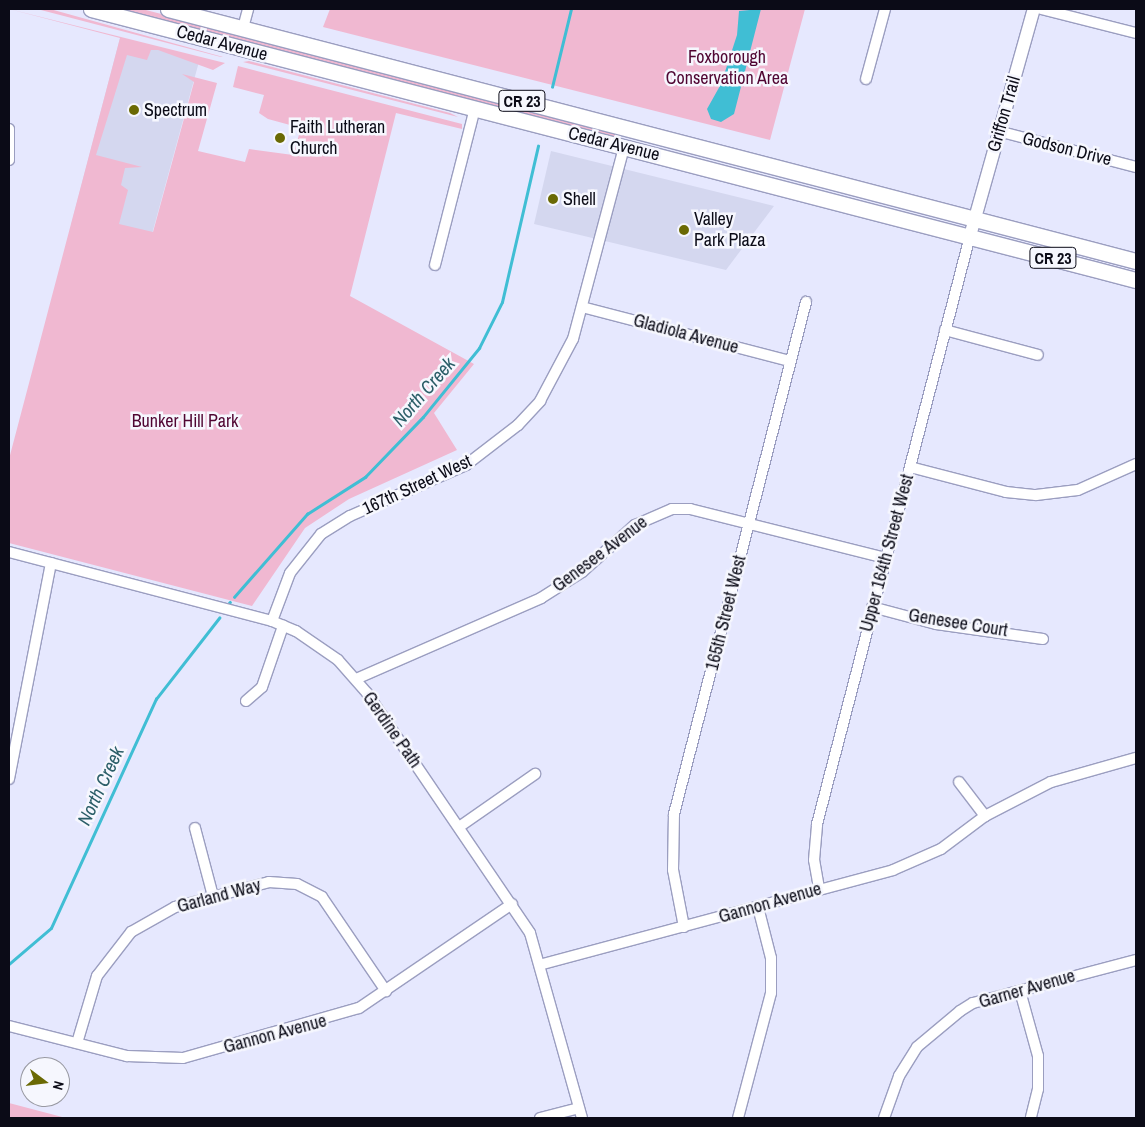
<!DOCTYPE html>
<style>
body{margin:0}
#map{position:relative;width:1145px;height:1127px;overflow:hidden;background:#e6e8fe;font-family:"Archivo Narrow",sans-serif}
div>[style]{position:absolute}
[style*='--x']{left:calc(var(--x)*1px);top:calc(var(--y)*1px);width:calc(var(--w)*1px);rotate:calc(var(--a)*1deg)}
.built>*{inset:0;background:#d4d7ef}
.green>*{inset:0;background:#f0b8d1}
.water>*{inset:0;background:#40bed4}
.stream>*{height:2.5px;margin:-1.25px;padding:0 1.25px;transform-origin:1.25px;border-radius:1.25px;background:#40bed4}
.roads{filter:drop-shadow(1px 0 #9b9ec0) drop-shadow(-1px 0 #9b9ec0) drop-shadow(0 1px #9b9ec0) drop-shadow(0 -1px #9b9ec0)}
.minor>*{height:10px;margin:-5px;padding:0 5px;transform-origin:5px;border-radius:5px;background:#fff}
.tertiary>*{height:12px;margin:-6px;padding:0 6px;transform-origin:6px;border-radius:6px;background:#fff}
.primary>*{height:15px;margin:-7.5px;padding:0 7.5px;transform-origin:7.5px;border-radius:7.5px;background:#fff}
.dots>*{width:14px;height:14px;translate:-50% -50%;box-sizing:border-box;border:2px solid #f6f7fe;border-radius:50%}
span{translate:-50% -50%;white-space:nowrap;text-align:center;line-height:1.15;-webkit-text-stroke:5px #f6f7fe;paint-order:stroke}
.shield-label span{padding:1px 4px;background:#f6f7fe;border:1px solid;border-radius:4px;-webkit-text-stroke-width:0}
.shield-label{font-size:16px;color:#0b0b17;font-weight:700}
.street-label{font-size:18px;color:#0b0b17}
.park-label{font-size:18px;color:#500532}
.poi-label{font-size:18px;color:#0b0b17}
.left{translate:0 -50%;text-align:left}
.water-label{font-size:19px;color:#2b5e68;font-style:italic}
.frame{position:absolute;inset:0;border:10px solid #0b0b17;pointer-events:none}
.north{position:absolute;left:20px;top:1057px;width:50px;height:50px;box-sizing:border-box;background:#f6f7fe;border:1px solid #9899a2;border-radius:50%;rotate:105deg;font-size:14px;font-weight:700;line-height:20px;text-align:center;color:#0b0b17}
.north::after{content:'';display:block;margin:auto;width:18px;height:22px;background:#6a6904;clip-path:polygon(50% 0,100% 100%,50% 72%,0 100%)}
</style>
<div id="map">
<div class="built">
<div style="clip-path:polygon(120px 38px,200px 58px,149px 245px,71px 225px)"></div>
<div style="clip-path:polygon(551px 151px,774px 206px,726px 270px,534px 224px)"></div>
</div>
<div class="green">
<div style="clip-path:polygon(9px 9px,225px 63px,213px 70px,158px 50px,151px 50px,147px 60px,127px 55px,96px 155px,142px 167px,125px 168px,121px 185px,128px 190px,119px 224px,153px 232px,194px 82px,182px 74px,217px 83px,198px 151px,245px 162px,249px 149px,293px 155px,301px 128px,268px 119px,259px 113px,264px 95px,233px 87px,238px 66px,462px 124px,462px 129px,396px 113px,350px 296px,474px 364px,434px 413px,457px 450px,349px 499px,305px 528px,252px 606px,9px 543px,9px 459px,120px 38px)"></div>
<div style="clip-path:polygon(37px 9px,50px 9px,223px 57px,221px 57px)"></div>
<div style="clip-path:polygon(116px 9px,142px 9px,421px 81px,618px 132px,617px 139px)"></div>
<div style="clip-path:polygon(330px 9px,805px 9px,770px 140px,323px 27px)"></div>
<div style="clip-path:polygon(249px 61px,450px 113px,458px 117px,243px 62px)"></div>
<div style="clip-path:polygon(9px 1103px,66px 1118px,9px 1118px)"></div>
</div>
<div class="water">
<div style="clip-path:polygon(761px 9px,734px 114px,721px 122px,711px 119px,707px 109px,721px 84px,737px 35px,739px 11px)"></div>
</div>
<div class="stream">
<div style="--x:552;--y:87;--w:80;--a:-76.3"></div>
<div style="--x:234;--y:597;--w:111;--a:-48.7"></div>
<div style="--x:307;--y:514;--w:69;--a:-32.5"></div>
<div style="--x:365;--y:477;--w:83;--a:-46"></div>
<div style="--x:423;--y:417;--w:89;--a:-50.9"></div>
<div style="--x:479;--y:348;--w:51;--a:-63.4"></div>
<div style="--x:502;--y:302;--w:160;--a:-77"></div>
<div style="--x:229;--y:603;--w:1;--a:-45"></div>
<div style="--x:9;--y:964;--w:55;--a:-40.6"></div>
<div style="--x:51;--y:928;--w:252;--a:-65.4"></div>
<div style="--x:156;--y:699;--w:103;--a:-52.1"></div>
</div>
<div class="roads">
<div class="minor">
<div style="--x:1041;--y:9;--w:98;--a:14.2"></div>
<div style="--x:243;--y:28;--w:20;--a:-75"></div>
<div style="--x:866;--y:79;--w:73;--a:-74.8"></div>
<div style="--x:9;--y:129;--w:31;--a:90"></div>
<div style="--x:998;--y:131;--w:143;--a:14.6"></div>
<div style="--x:435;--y:265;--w:162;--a:-75.7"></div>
<div style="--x:582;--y:307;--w:215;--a:14.6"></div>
<div style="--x:945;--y:330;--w:96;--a:15"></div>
<div style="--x:910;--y:467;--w:99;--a:14.6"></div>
<div style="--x:1006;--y:492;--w:30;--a:6"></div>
<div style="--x:1036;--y:495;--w:42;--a:-6.8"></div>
<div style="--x:1078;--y:490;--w:64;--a:-24.1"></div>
<div style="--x:9;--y:552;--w:272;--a:14.7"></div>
<div style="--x:272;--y:621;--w:26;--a:23"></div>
<div style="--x:296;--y:631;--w:51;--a:34.6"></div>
<div style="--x:338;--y:660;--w:44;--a:48.7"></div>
<div style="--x:367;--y:693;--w:290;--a:55.8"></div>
<div style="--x:530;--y:933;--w:192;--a:74.3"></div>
<div style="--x:872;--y:607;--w:66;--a:14.9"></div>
<div style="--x:936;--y:624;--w:108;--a:8"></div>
<div style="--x:272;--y:621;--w:51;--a:-69.4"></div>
<div style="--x:290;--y:573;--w:50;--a:-51.5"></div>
<div style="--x:321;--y:534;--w:34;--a:-32"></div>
<div style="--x:350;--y:516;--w:127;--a:-23.7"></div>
<div style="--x:466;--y:465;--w:66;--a:-37.6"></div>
<div style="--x:518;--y:425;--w:33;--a:-47"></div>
<div style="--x:540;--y:401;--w:70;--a:-62"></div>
<div style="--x:573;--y:339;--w:199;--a:-75.1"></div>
<div style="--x:356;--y:679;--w:202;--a:-23.6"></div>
<div style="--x:541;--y:598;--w:49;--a:-32.4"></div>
<div style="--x:582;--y:572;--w:71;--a:-41.6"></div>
<div style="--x:635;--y:525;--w:40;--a:-23.4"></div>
<div style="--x:672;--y:509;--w:18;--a:0"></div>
<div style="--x:690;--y:509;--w:201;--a:14.1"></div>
<div style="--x:246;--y:701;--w:21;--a:-41"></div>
<div style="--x:262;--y:687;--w:65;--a:-71"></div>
<div style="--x:9;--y:779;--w:220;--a:-79"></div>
<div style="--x:959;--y:782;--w:43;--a:52.6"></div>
<div style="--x:459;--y:827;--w:93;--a:-34.9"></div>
<div style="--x:195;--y:828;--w:70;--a:75.2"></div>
<div style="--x:819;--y:888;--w:28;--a:-100"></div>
<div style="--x:814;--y:860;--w:36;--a:-85"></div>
<div style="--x:817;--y:824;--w:608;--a:-75.41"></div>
<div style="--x:684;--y:927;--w:58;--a:-100.9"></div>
<div style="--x:673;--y:870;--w:56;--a:-89"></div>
<div style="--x:674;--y:814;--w:529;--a:-75.54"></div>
<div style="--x:543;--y:964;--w:362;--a:-15"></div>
<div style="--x:893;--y:870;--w:52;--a:-23.6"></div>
<div style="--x:941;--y:849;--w:55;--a:-36.9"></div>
<div style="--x:985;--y:816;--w:74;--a:-27.3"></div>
<div style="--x:1051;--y:782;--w:88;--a:-15.8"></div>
<div style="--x:1020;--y:991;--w:67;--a:74.5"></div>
<div style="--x:1038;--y:1056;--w:33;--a:90"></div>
<div style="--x:1038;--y:1089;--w:30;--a:104"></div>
<div style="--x:9;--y:1026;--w:122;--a:14.3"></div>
<div style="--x:127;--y:1056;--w:56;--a:2"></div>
<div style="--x:183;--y:1058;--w:183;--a:-15.9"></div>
<div style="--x:359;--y:1008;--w:185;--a:-34.2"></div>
<div style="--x:77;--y:1043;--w:70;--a:-73.4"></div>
<div style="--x:97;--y:976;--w:56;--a:-52.3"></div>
<div style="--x:131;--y:932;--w:51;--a:-29.6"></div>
<div style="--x:175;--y:907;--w:97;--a:-14.9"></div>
<div style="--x:269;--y:882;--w:28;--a:4"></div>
<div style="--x:297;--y:884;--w:28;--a:27"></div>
<div style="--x:322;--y:897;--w:114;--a:55.8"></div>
<div style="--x:540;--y:1118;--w:40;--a:-14.4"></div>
<div style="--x:738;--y:1118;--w:129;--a:-75.2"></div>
<div style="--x:771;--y:993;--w:35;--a:-90"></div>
<div style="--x:771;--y:958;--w:53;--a:-104.3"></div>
<div style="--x:884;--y:1118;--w:45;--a:-70.3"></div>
<div style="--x:899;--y:1076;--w:34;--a:-58"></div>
<div style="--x:917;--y:1047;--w:56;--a:-39.9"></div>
<div style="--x:960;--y:1011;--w:15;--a:-32"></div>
<div style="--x:973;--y:1003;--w:169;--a:-14.8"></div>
</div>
<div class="tertiary">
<div style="--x:970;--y:236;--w:236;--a:-74.3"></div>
</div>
<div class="primary">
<div style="--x:91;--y:9;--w:1080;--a:14.54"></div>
<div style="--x:168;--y:9;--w:1000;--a:14.59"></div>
</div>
</div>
<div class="dots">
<div style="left:134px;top:110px;background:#6a6904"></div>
<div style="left:280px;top:138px;background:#6a6904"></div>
<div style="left:553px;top:199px;background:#6a6904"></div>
<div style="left:684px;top:230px;background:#6a6904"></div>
</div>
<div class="shield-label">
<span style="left:522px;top:101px">CR 23</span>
<span style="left:1053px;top:258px">CR 23</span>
</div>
<div class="street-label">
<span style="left:222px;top:43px;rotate:15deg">Cedar Avenue</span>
<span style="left:1004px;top:114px;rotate:-74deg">Griffon Trail</span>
<span style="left:614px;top:144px;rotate:14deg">Cedar Avenue</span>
<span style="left:1067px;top:149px;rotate:14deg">Godson Drive</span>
<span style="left:686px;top:334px;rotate:15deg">Gladiola Avenue</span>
<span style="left:417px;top:485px;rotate:-25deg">167th Street West</span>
<span style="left:887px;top:553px;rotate:-75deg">Upper 164th Street West</span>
<span style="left:600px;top:554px;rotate:-37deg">Genesee Avenue</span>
<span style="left:726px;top:613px;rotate:-76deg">165th Street West</span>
<span style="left:958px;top:623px;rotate:9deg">Genesee Court</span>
<span style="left:392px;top:730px;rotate:55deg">Gerdine Path</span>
<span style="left:219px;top:896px;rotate:-15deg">Garland Way</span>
<span style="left:770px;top:903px;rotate:-16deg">Gannon Avenue</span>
<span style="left:1027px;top:989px;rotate:-16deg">Garner Avenue</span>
<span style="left:275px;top:1034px;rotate:-15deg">Gannon Avenue</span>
</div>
<div class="park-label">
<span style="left:727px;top:68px">Foxborough<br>Conservation Area</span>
<span style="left:185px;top:421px">Bunker Hill Park</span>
</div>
<div class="poi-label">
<span class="left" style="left:144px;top:110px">Spectrum</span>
<span class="left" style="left:290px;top:138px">Faith Lutheran<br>Church</span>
<span class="left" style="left:563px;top:199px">Shell</span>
<span class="left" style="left:694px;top:230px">Valley<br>Park Plaza</span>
</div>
<div class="water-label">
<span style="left:424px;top:392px;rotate:-49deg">North Creek</span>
<span style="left:101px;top:786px;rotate:-65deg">North Creek</span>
</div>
<div class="frame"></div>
<div class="north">N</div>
</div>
